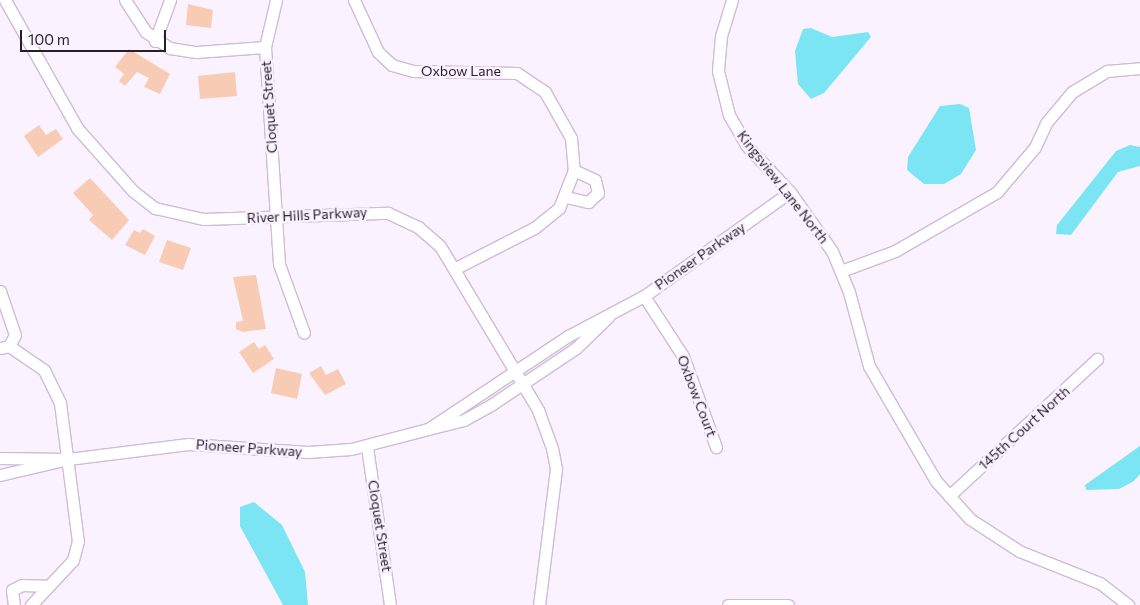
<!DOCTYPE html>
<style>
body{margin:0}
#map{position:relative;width:1140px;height:605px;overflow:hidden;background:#faf2ff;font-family:Commissioner,sans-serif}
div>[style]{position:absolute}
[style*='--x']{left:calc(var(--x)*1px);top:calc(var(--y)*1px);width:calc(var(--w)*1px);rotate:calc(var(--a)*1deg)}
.water>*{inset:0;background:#7be5f4}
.building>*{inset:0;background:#f8cbb4}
.roads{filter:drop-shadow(1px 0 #cfbbd9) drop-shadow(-1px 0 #cfbbd9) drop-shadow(0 1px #cfbbd9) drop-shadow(0 -1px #cfbbd9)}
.minor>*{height:11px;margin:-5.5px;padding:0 5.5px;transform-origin:5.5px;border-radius:5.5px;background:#fff}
span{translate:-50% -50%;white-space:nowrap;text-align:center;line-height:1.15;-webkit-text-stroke:5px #faf2ff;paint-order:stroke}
.street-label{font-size:14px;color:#261f2a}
.scale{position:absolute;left:20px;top:30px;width:146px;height:22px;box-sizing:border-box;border:2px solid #261f2a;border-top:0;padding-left:6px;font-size:15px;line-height:18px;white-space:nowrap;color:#261f2a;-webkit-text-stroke:4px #faf2ff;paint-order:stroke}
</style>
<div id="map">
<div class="water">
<div style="clip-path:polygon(811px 28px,832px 37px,868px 32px,871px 37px,824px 93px,811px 99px,798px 84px,795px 51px,803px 29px)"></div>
<div style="clip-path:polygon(960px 104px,969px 108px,976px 150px,961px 174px,944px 184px,924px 184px,907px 170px,908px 157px,940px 106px)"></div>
<div style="clip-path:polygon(1130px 145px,1140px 147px,1140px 166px,1118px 172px,1071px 235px,1056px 234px,1057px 225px,1116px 151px)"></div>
<div style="clip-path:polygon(1140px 446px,1140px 474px,1134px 481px,1119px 489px,1086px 490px,1085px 485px)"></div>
<div style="clip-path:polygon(254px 502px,282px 525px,305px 572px,308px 605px,283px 605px,240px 526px,240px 507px)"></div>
</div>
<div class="building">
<div style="clip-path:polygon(188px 4px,213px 10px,211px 28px,186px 25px)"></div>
<div style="clip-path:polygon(129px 49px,170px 74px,160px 94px,144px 87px,149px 78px,137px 72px,125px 86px,119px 81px,124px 74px,115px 67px)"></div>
<div style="clip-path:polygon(235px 72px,237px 96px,200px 99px,198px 76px)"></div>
<div style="clip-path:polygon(39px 125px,46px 135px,56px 129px,63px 139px,38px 157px,24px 136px)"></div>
<div style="clip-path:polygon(90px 178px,129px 220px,112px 240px,89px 220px,93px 215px,73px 193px)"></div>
<div style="clip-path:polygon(143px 229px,155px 236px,145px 255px,125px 245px,134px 230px,140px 233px)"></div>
<div style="clip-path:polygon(167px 240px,191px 248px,183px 270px,159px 262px)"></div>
<div style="clip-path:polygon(256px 275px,266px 329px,243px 332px,236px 329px,236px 322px,243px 321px,233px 277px)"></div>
<div style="clip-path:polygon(254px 342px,259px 349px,265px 345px,274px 359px,253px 373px,239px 352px)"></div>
<div style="clip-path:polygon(321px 366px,326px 375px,338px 369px,346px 384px,325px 395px,309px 373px)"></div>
<div style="clip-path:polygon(276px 368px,302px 374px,297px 399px,271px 393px)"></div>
</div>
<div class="roads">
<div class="minor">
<div style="--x:5;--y:0;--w:147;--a:60.6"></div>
<div style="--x:77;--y:128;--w:84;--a:48.4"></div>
<div style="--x:133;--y:191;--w:28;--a:38"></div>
<div style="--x:155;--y:208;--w:49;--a:12.9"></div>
<div style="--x:203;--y:219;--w:185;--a:-1.9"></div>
<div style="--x:388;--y:213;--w:33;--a:25"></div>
<div style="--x:418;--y:227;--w:29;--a:41"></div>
<div style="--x:440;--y:246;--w:191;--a:59.1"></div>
<div style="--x:538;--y:410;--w:40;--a:69.8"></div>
<div style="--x:552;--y:448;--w:21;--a:79"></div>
<div style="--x:556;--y:469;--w:137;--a:97.1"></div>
<div style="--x:125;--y:0;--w:38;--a:57"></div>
<div style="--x:146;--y:32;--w:29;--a:34"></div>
<div style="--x:170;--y:48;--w:26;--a:9"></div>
<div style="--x:196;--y:52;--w:69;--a:-4.1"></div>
<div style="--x:276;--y:0;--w:48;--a:103.2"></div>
<div style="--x:265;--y:47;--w:217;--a:86.3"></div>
<div style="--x:279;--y:264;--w:73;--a:70.1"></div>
<div style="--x:354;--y:0;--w:57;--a:65.2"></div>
<div style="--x:378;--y:52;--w:19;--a:43"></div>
<div style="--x:392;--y:65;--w:22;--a:16"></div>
<div style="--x:413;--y:71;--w:104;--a:1.1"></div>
<div style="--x:517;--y:73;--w:34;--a:34"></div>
<div style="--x:545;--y:92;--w:53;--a:60.5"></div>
<div style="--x:571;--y:138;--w:32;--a:85"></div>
<div style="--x:574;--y:170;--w:41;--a:111.5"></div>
<div style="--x:559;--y:208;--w:32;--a:141"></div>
<div style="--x:534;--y:228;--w:90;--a:152.9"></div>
<div style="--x:732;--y:0;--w:38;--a:107"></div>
<div style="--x:721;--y:36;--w:35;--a:95"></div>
<div style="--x:718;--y:71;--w:45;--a:76"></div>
<div style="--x:729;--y:115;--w:34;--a:60"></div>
<div style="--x:746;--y:145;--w:64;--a:46.9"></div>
<div style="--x:790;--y:192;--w:72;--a:54.6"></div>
<div style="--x:832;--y:251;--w:44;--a:67.5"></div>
<div style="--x:849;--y:292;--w:77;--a:74.9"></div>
<div style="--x:869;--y:366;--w:133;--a:59.8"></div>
<div style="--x:936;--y:481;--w:51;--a:48.2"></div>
<div style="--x:970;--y:519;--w:59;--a:33.1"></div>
<div style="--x:1019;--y:551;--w:87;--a:21.6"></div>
<div style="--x:1100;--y:583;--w:36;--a:38"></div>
<div style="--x:155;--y:41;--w:44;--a:-69.9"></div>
<div style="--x:566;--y:197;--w:23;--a:13"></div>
<div style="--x:588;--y:202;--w:13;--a:-42"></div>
<div style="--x:598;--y:193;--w:13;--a:-103"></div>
<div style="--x:595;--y:180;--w:23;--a:-155"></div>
<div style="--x:841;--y:271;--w:58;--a:-20.3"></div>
<div style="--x:895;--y:251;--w:118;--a:-30"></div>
<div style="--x:997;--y:192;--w:59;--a:-49.8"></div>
<div style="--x:1035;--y:147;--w:26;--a:-65"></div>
<div style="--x:1046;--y:123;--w:40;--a:-50"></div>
<div style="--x:1072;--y:92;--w:41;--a:-31"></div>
<div style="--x:1107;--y:71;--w:33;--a:-5"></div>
<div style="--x:0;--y:291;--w:46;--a:71.2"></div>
<div style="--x:15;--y:335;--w:13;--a:119"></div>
<div style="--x:9;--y:346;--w:9;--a:167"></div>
<div style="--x:644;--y:296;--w:72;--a:57"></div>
<div style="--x:683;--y:356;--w:97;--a:70.1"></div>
<div style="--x:608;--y:317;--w:45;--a:135.9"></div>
<div style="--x:576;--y:348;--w:102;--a:146.2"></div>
<div style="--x:491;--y:405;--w:31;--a:151"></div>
<div style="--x:464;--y:420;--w:37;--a:166"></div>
<div style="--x:428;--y:429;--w:168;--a:-33.6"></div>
<div style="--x:568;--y:336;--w:86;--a:-27.8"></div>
<div style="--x:644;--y:296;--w:179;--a:-35.5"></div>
<div style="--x:9;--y:346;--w:42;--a:34.4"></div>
<div style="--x:44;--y:370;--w:37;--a:64"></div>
<div style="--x:60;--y:403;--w:139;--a:82.6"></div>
<div style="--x:78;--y:541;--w:20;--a:105"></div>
<div style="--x:73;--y:560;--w:62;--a:133"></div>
<div style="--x:367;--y:447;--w:160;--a:81.7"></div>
<div style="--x:0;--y:458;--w:67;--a:0.9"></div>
<div style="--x:0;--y:475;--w:70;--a:-13.2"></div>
<div style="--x:68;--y:459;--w:121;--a:-7.1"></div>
<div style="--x:188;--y:444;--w:120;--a:3.8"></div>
<div style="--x:308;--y:452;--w:43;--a:-4"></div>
<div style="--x:351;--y:449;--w:80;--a:-14.6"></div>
<div style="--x:949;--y:496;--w:202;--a:-42.8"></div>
<div style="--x:14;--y:605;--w:15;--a:-98"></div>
<div style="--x:12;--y:590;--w:11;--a:-27"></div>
<div style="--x:22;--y:585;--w:24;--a:2"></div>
<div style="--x:728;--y:605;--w:60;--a:0"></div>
</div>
</div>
<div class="street-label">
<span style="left:461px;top:71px">Oxbow Lane</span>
<span style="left:269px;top:107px;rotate:-94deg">Cloquet Street</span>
<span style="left:783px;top:187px;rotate:52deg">Kingsview Lane North</span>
<span style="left:307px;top:215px;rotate:-3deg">River Hills Parkway</span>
<span style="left:700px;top:256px;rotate:-35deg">Pioneer Parkway</span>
<span style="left:697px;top:396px;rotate:69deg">Oxbow Court</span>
<span style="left:1024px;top:428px;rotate:-42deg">145th Court North</span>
<span style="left:249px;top:448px;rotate:4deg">Pioneer Parkway</span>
<span style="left:380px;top:526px;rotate:81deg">Cloquet Street</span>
</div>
<div class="scale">100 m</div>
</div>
